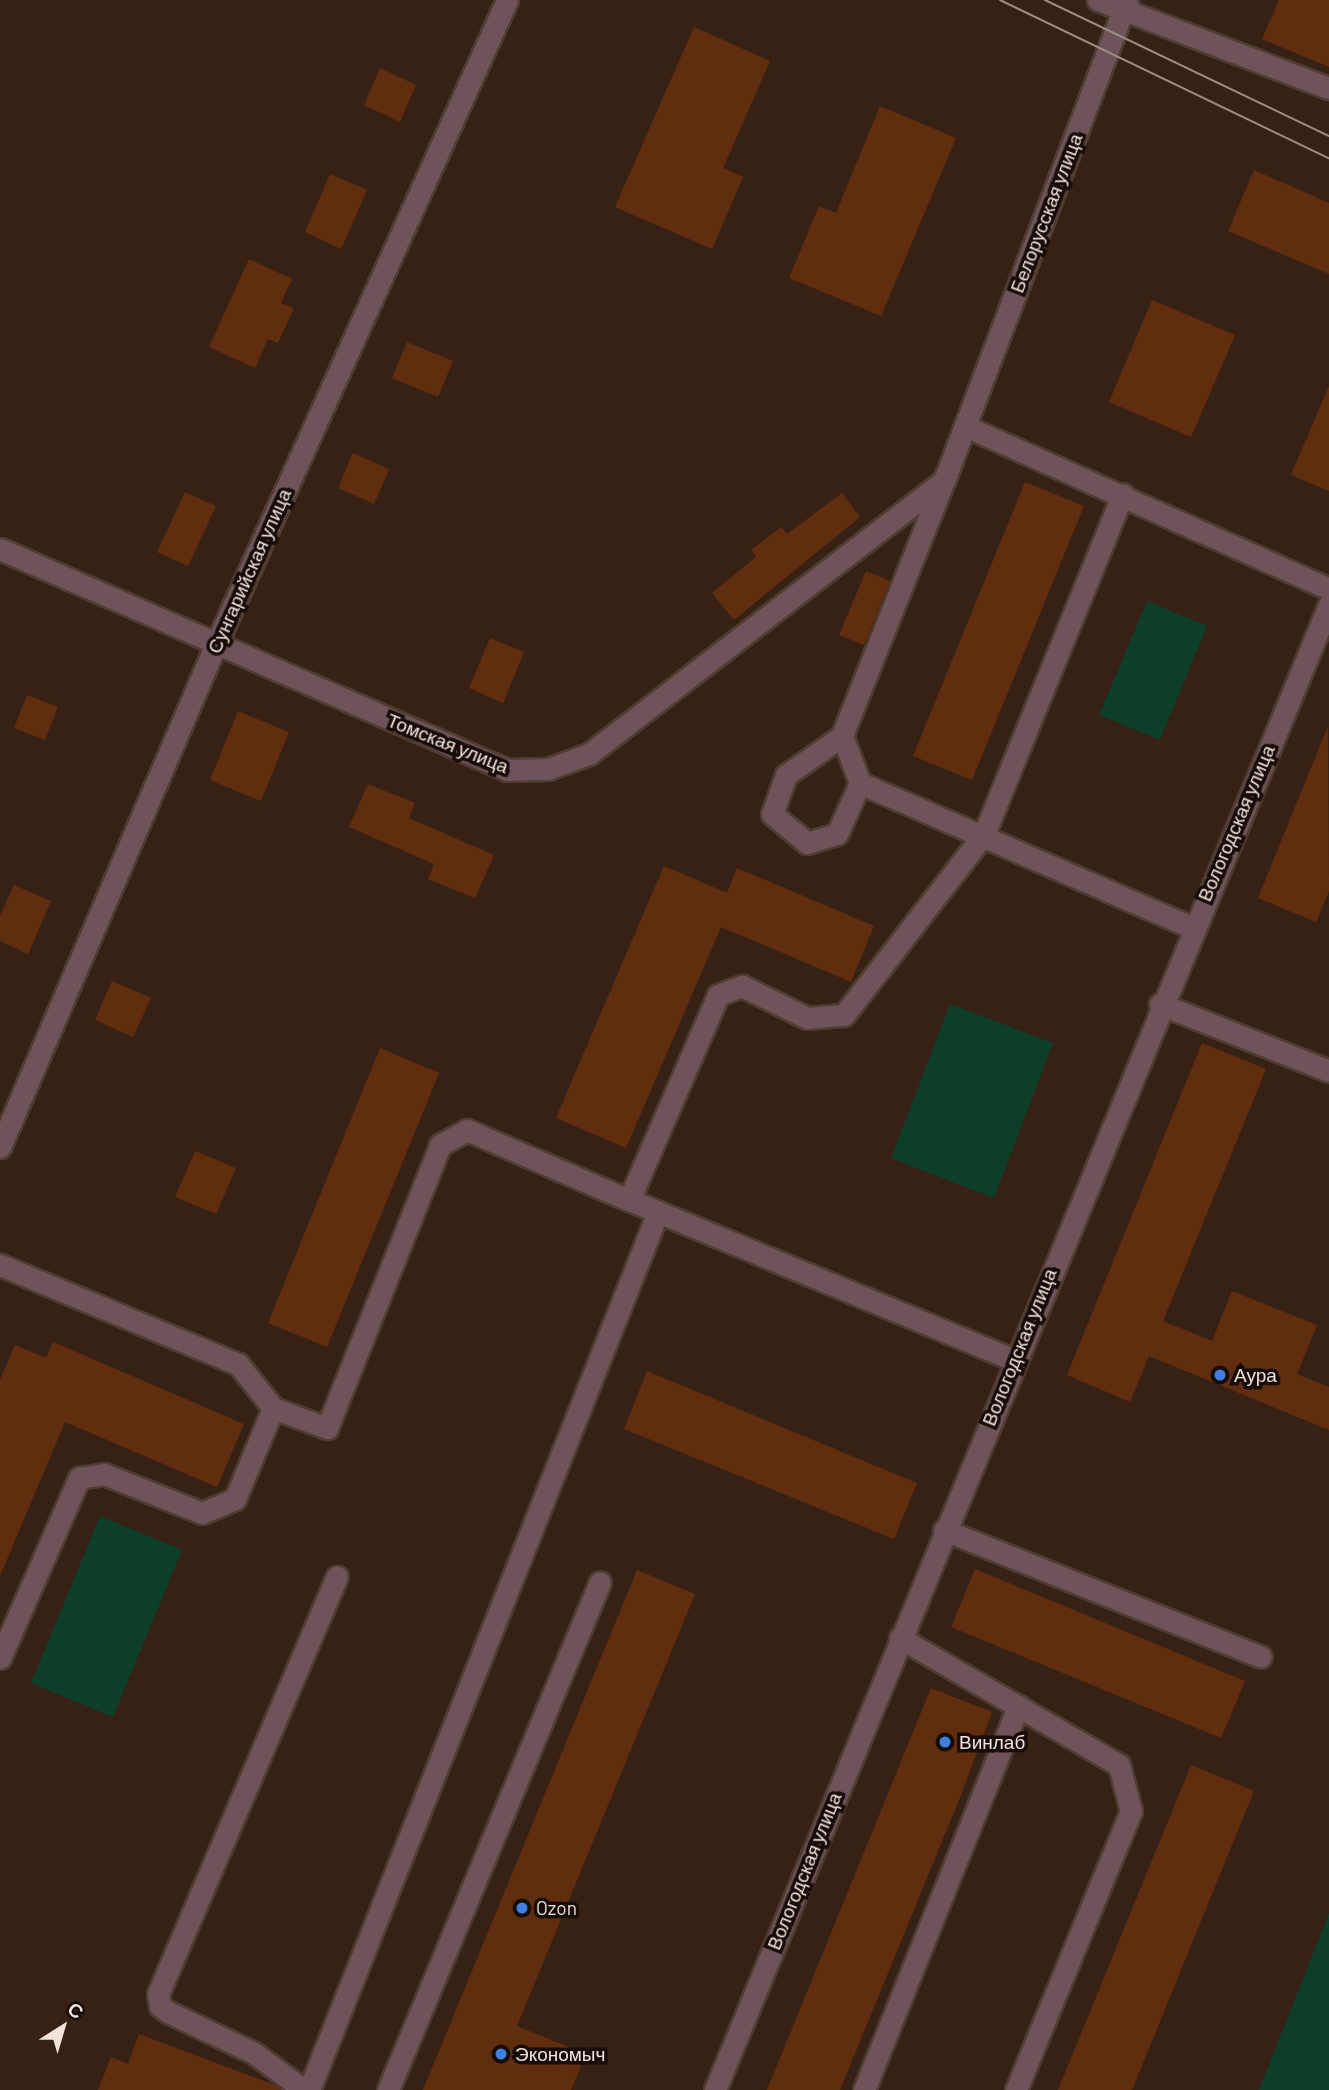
<!DOCTYPE html>
<meta charset="utf-8">
<style>
body{margin:0}
#map{position:relative;width:1329px;height:2090px;overflow:hidden;background:#372115;font-family:Barlow,sans-serif}
div>[style]{position:absolute}
[style*='--x']{left:calc(var(--x)*1px);top:calc(var(--y)*1px);width:calc(var(--w)*1px);rotate:calc(var(--a)*1deg)}
.green>*{inset:0;background:#0d3e29}
.building>*{inset:0;background:#612d0f}
.roads{filter:drop-shadow(2px 0 #513c31) drop-shadow(-2px 0 #513c31) drop-shadow(0 2px #513c31) drop-shadow(0 -2px #513c31)}
.minor>*{height:21px;margin:-10.5px;padding:0 10.5px;transform-origin:10.5px;border-radius:10.5px;background:#6f535a}
.tram>*{height:2px;margin:-1px;padding:0 1px;transform-origin:1px;border-radius:1px;background:#9f8d84}
.dots>*{width:19px;height:19px;translate:-50% -50%;box-sizing:border-box;border:4px solid #170d08;border-radius:50%}
span{translate:-50% -50%;white-space:nowrap;text-align:center;line-height:1.15;-webkit-text-stroke:7px #170d08;paint-order:stroke}
.street-label{font-size:19px;color:#f1e2da}
.poi-label{font-size:19px;color:#f1e2da}
.left{translate:0 -50%;text-align:left}
.north{position:absolute;left:28px;top:1992px;width:70px;height:70px;-webkit-text-stroke:5px #170d08;paint-order:stroke;rotate:37deg;font-size:19px;font-weight:700;line-height:28px;text-align:center;color:#f1e2da}
.north::after{content:'';display:block;margin:auto;width:24px;height:32px;background:#f1e2da;clip-path:polygon(50% 0,100% 100%,50% 72%,0 100%)}
</style>
<div id="map">
<div class="green">
<div style="clip-path:polygon(1147px 601px,1207px 626px,1160px 740px,1099px 715px)"></div>
<div style="clip-path:polygon(950px 1004px,1053px 1043px,994px 1198px,891px 1158px)"></div>
<div style="clip-path:polygon(100px 1516px,182px 1550px,113px 1717px,31px 1683px)"></div>
<div style="clip-path:polygon(1329px 1913px,1329px 2090px,1259px 2090px)"></div>
</div>
<div class="building">
<div style="clip-path:polygon(1279px 0,1329px 0,1329px 67px,1262px 39px)"></div>
<div style="clip-path:polygon(694px 27px,770px 61px,723px 168px,743px 177px,712px 249px,615px 207px)"></div>
<div style="clip-path:polygon(380px 68px,416px 85px,400px 122px,364px 105px)"></div>
<div style="clip-path:polygon(880px 106px,956px 138px,881px 316px,789px 278px,819px 206px,836px 213px)"></div>
<div style="clip-path:polygon(1254px 170px,1329px 203px,1329px 274px,1228px 231px)"></div>
<div style="clip-path:polygon(330px 174px,367px 190px,341px 249px,305px 232px)"></div>
<div style="clip-path:polygon(249px 259px,292px 279px,281px 303px,294px 308px,278px 343px,268px 339px,255px 368px,209px 347px)"></div>
<div style="clip-path:polygon(1152px 300px,1235px 335px,1191px 437px,1109px 402px)"></div>
<div style="clip-path:polygon(407px 342px,453px 361px,438px 397px,392px 378px)"></div>
<div style="clip-path:polygon(1329px 386px,1329px 491px,1291px 475px)"></div>
<div style="clip-path:polygon(353px 453px,389px 469px,374px 504px,338px 488px)"></div>
<div style="clip-path:polygon(1025px 482px,1084px 506px,972px 780px,913px 756px)"></div>
<div style="clip-path:polygon(185px 492px,216px 506px,188px 566px,157px 552px)"></div>
<div style="clip-path:polygon(842px 493px,860px 517px,734px 620px,712px 593px,756px 557px,751px 550px,781px 527px,787px 534px)"></div>
<div style="clip-path:polygon(866px 571px,890px 581px,864px 645px,839px 635px)"></div>
<div style="clip-path:polygon(490px 638px,524px 652px,503px 703px,469px 688px)"></div>
<div style="clip-path:polygon(27px 695px,58px 707px,45px 740px,14px 728px)"></div>
<div style="clip-path:polygon(238px 711px,289px 732px,261px 801px,210px 780px)"></div>
<div style="clip-path:polygon(1328px 726px,1329px 891px,1316px 922px,1258px 898px)"></div>
<div style="clip-path:polygon(368px 784px,415px 803px,409px 818px,494px 855px,475px 898px,428px 879px,434px 864px,349px 827px)"></div>
<div style="clip-path:polygon(664px 866px,727px 893px,737px 868px,874px 926px,851px 982px,721px 927px,626px 1148px,556px 1118px)"></div>
<div style="clip-path:polygon(14px 885px,51px 901px,28px 954px,0 941px,0 916px)"></div>
<div style="clip-path:polygon(112px 981px,151px 998px,133px 1037px,95px 1020px)"></div>
<div style="clip-path:polygon(1202px 1043px,1266px 1069px,1163px 1321px,1212px 1341px,1232px 1291px,1317px 1325px,1297px 1374px,1329px 1387px,1329px 1430px,1149px 1356px,1130px 1402px,1067px 1375px)"></div>
<div style="clip-path:polygon(380px 1048px,439px 1073px,327px 1347px,268px 1323px)"></div>
<div style="clip-path:polygon(195px 1151px,236px 1168px,216px 1214px,175px 1197px)"></div>
<div style="clip-path:polygon(53px 1342px,244px 1424px,217px 1487px,65px 1422px,0 1576px,0 1380px,15px 1345px,46px 1358px)"></div>
<div style="clip-path:polygon(647px 1371px,917px 1483px,894px 1539px,624px 1429px)"></div>
<div style="clip-path:polygon(975px 1569px,1245px 1681px,1221px 1738px,951px 1627px)"></div>
<div style="clip-path:polygon(637px 1570px,695px 1594px,517px 2026px,586px 2054px,571px 2090px,423px 2090px)"></div>
<div style="clip-path:polygon(931px 1688px,992px 1712px,959px 1800px,840px 2090px,767px 2090px)"></div>
<div style="clip-path:polygon(1191px 1765px,1254px 1791px,1132px 2090px,1058px 2090px)"></div>
<div style="clip-path:polygon(139px 2034px,275px 2085px,281px 2090px,98px 2090px,111px 2057px,128px 2064px)"></div>
</div>
<div class="roads">
<div class="minor">
<div style="--x:1098;--y:0;--w:247;--a:20.9"></div>
<div style="--x:965;--y:426;--w:399;--a:24.1"></div>
<div style="--x:943;--y:483;--w:272;--a:111.8"></div>
<div style="--x:842;--y:736;--w:50;--a:69"></div>
<div style="--x:860;--y:783;--w:361;--a:23.5"></div>
<div style="--x:0;--y:549;--w:553;--a:23.55"></div>
<div style="--x:507;--y:770;--w:41;--a:-1.4"></div>
<div style="--x:548;--y:769;--w:44;--a:-20.1"></div>
<div style="--x:589;--y:754;--w:448;--a:-37.6"></div>
<div style="--x:944;--y:481;--w:515;--a:-69.17"></div>
<div style="--x:842;--y:736;--w:68;--a:145.1"></div>
<div style="--x:786;--y:775;--w:41;--a:109.7"></div>
<div style="--x:772;--y:814;--w:45;--a:39.6"></div>
<div style="--x:807;--y:843;--w:31;--a:-17"></div>
<div style="--x:837;--y:834;--w:56;--a:-65.7"></div>
<div style="--x:1160;--y:1004;--w:182;--a:21.6"></div>
<div style="--x:0;--y:1147;--w:547;--a:-66.76"></div>
<div style="--x:216;--y:644;--w:707;--a:-65.68"></div>
<div style="--x:0;--y:1265;--w:258;--a:22.6"></div>
<div style="--x:238;--y:1364;--w:56;--a:51.5"></div>
<div style="--x:273;--y:1408;--w:58;--a:20.3"></div>
<div style="--x:327;--y:1428;--w:305;--a:-68.2"></div>
<div style="--x:440;--y:1145;--w:31;--a:-29"></div>
<div style="--x:467;--y:1130;--w:176;--a:23.4"></div>
<div style="--x:1014;--y:1360;--w:417;--a:-157.4"></div>
<div style="--x:629;--y:1200;--w:223;--a:-66.5"></div>
<div style="--x:718;--y:995;--w:26;--a:-21"></div>
<div style="--x:742;--y:986;--w:72;--a:26.2"></div>
<div style="--x:807;--y:1018;--w:37;--a:-5"></div>
<div style="--x:844;--y:1015;--w:229;--a:-52.3"></div>
<div style="--x:984;--y:834;--w:367;--a:-67.8"></div>
<div style="--x:944;--y:1530;--w:341;--a:21.8"></div>
<div style="--x:900;--y:1638;--w:253;--a:30.1"></div>
<div style="--x:1119;--y:1765;--w:48;--a:75.4"></div>
<div style="--x:1131;--y:1811;--w:302;--a:112.4"></div>
<div style="--x:0;--y:1658;--w:197;--a:-66.3"></div>
<div style="--x:79;--y:1478;--w:25;--a:-9"></div>
<div style="--x:104;--y:1474;--w:105;--a:21.7"></div>
<div style="--x:202;--y:1513;--w:36;--a:-23"></div>
<div style="--x:235;--y:1499;--w:99;--a:-67.3"></div>
<div style="--x:304;--y:2090;--w:62;--a:-143.5"></div>
<div style="--x:254;--y:2053;--w:95;--a:-154.5"></div>
<div style="--x:168;--y:2012;--w:10;--a:-143"></div>
<div style="--x:160;--y:2006;--w:12;--a:-99"></div>
<div style="--x:158;--y:1994;--w:454;--a:-66.8"></div>
<div style="--x:309;--y:2090;--w:945;--a:-68.32"></div>
<div style="--x:388;--y:2090;--w:550;--a:-67.35"></div>
<div style="--x:715;--y:2090;--w:1607;--a:-67.54"></div>
<div style="--x:864;--y:2090;--w:414;--a:-68.1"></div>
</div>
</div>
<div class="tram">
<div style="--x:1000;--y:0;--w:365;--a:25.7"></div>
<div style="--x:1045;--y:0;--w:315;--a:25.6"></div>
</div>
<div class="dots">
<div style="left:1220px;top:1375px;background:#3f7fe0"></div>
<div style="left:945px;top:1742px;background:#3f7fe0"></div>
<div style="left:522px;top:1908px;background:#3f7fe0"></div>
<div style="left:501px;top:2054px;background:#3f7fe0"></div>
</div>
<div class="street-label">
<span style="left:1046px;top:213px;rotate:-69deg">Белорусская улица</span>
<span style="left:249px;top:571px;rotate:-66deg">Сунгарийская улица</span>
<span style="left:448px;top:743px;rotate:22deg">Томская улица</span>
<span style="left:1236px;top:823px;rotate:-67deg">Вологодская улица</span>
<span style="left:1019px;top:1347px;rotate:-68deg">Вологодская улица</span>
<span style="left:804px;top:1871px;rotate:-68deg">Вологодская улица</span>
</div>
<div class="poi-label">
<span class="left" style="left:1234px;top:1375px">Аура</span>
<span class="left" style="left:959px;top:1742px">Винлаб</span>
<span class="left" style="left:536px;top:1908px">Ozon</span>
<span class="left" style="left:515px;top:2054px">Экономыч</span>
</div>
<div class="north">С</div>
</div>
